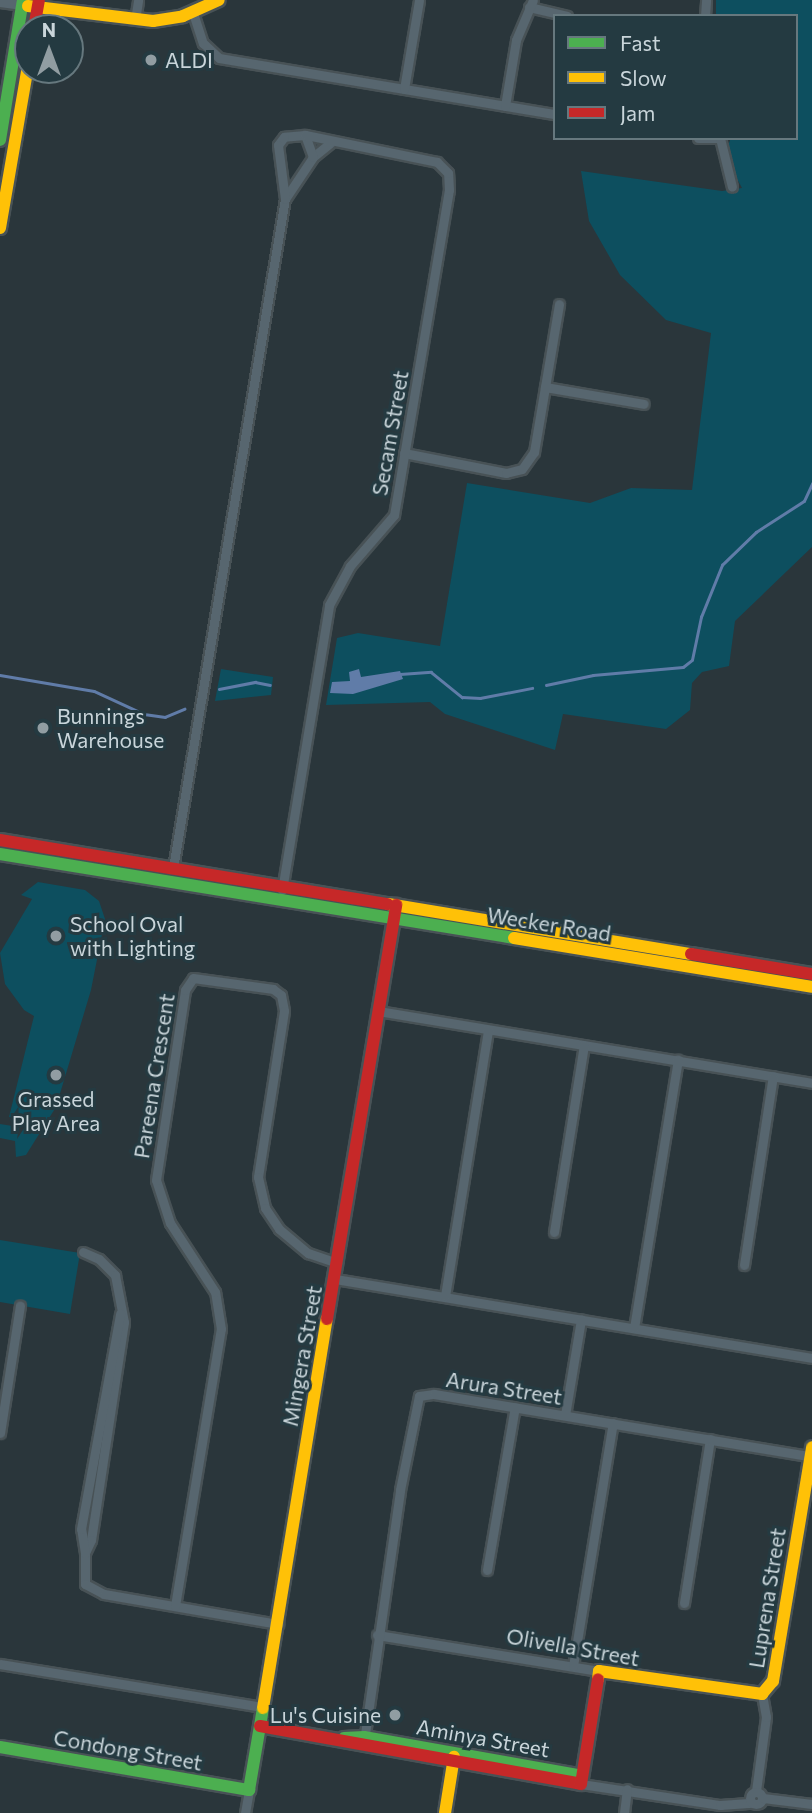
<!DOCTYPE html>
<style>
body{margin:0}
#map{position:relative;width:812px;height:1813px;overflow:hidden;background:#2a363b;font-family:Commissioner,sans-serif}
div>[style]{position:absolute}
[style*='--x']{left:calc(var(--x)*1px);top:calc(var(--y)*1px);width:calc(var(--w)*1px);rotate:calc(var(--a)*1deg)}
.green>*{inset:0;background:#0d4f5f}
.water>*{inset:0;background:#607ca8}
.stream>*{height:2.5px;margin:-1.25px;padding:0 1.25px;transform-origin:1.25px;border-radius:1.25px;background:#607ca8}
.roads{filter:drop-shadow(2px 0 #485256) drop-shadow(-2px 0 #485256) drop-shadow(0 2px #485256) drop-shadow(0 -2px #485256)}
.street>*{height:9px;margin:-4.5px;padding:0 4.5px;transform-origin:4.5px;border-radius:4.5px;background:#57666f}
.street>.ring{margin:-4.5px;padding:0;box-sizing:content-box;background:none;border:9px solid #57666f;border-radius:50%}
.fast>*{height:12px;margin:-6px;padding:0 6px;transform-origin:6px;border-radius:6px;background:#4caf50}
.slow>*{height:12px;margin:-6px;padding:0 6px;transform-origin:6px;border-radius:6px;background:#ffc107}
.jam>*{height:12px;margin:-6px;padding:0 6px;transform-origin:6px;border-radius:6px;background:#c62828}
.dots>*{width:19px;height:19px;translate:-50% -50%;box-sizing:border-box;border:4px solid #243a41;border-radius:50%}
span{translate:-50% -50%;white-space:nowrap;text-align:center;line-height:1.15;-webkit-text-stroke:6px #243a41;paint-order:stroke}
.poi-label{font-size:21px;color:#c9d5da}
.left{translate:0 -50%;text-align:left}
.right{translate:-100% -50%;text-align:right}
.street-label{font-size:21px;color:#c9d5da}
.legend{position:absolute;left:553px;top:14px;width:245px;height:126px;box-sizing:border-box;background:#243a41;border:2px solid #66787e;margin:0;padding:9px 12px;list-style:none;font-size:21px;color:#c9d5da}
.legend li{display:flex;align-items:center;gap:14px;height:35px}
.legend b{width:35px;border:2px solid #66787e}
.north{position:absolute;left:14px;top:14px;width:70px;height:70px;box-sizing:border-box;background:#243a41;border:2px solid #66787e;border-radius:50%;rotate:0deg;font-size:19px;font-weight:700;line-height:28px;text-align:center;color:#c9d5da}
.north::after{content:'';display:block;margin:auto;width:24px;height:32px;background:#919da2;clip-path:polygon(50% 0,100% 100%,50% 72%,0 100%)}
</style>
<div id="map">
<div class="green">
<div style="clip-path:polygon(716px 0,812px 0,812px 547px,735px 621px,729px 666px,702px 672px,692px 683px,690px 710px,666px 729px,563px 714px,555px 750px,445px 714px,430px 702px,326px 705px,337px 638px,358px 633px,440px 646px,467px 483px,590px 503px,631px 488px,692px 490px,711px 333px,666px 320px,620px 275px,589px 221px,581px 171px,722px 191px,742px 188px,724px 155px,731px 138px,796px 138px,796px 16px,716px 16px)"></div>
<div style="clip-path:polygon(221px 669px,273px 677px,271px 695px,215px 701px)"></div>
<div style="clip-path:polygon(38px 882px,85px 890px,99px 901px,105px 919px,91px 990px,56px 1107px,26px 1155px,16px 1157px,15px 1141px,0 1138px,0 1124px,19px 1127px,17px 1139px,29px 1121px,9px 1117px,34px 1016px,24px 1010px,5px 984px,0 953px,32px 899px,21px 895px)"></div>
<div style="clip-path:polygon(0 1240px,80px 1253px,70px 1314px,0 1302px)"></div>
</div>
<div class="water">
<div style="clip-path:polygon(359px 669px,361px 677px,400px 671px,403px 679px,353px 694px,330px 693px,332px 682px,350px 681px,349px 672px)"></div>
</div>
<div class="stream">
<div style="--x:400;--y:674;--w:31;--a:-4"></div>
<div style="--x:431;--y:672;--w:40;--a:39"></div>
<div style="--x:462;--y:697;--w:18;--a:3"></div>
<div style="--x:480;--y:698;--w:53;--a:-10.9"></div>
<div style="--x:0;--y:675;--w:95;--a:9.7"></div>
<div style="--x:94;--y:691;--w:55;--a:24.7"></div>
<div style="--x:144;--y:714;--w:21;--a:8"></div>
<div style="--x:165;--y:717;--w:21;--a:-23"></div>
<div style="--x:546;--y:685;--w:48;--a:-12"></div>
<div style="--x:593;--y:675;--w:90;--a:-5.1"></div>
<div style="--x:683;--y:667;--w:11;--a:-38"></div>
<div style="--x:692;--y:660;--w:44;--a:-78.2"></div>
<div style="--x:701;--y:617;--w:56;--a:-68"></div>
<div style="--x:722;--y:565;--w:47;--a:-44.1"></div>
<div style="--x:756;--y:532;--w:57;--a:-32.9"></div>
<div style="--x:804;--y:501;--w:19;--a:-65"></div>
<div style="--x:219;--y:689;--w:37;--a:-11"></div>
<div style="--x:255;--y:682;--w:15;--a:11"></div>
</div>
<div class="roads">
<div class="street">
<div style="--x:0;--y:2;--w:22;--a:8"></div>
<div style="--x:529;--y:7;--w:39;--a:13"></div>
<div style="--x:193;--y:13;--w:32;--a:72"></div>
<div style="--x:203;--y:43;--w:22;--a:43"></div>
<div style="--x:219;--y:58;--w:341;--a:9.5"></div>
<div style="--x:705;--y:16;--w:16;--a:-86"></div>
<div style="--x:135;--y:20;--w:20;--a:-81"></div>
<div style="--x:404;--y:89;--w:90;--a:-80.4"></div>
<div style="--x:505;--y:106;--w:67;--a:-80.5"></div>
<div style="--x:516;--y:40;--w:43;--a:-67"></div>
<div style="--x:698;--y:138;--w:22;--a:0"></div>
<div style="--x:720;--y:138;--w:50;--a:76.2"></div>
<div style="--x:313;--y:157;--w:22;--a:-39"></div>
<div style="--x:545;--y:387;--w:100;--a:9.7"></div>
<div style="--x:404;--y:453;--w:104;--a:11.1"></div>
<div style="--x:506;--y:473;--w:16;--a:-14"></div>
<div style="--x:522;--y:469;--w:21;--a:-55"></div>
<div style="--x:534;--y:452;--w:150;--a:-80.4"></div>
<div style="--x:173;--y:868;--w:678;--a:-80.5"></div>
<div style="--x:285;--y:199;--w:50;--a:-56.3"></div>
<div style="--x:313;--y:157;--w:23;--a:-110"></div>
<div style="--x:305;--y:135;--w:21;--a:175"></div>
<div style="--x:284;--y:137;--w:10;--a:127"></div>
<div style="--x:278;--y:145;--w:54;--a:82.6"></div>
<div style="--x:282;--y:890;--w:289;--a:-80.6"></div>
<div style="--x:329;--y:605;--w:44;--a:-61.7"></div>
<div style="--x:350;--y:566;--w:67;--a:-49.2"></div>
<div style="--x:394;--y:515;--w:330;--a:-80.4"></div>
<div style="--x:449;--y:190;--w:17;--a:-93"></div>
<div style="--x:448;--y:173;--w:16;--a:-135"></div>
<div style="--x:437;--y:162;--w:135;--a:-168.4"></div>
<div style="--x:378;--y:1011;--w:440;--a:9.4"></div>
<div style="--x:554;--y:1232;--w:189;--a:-80.9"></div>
<div style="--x:83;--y:1252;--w:17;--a:24"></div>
<div style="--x:99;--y:1259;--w:23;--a:45"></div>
<div style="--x:115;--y:1275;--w:48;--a:79.2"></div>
<div style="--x:124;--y:1322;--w:220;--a:98.6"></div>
<div style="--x:91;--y:1540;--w:14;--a:115"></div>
<div style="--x:85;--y:1553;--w:31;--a:90"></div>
<div style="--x:85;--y:1584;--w:21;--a:28"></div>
<div style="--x:104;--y:1594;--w:177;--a:9.8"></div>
<div style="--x:744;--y:1265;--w:191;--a:-81.3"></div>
<div style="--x:335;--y:1279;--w:483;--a:9.4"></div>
<div style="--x:445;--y:1296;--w:269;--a:-80.8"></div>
<div style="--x:634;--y:1328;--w:272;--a:-80.7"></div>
<div style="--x:565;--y:1415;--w:97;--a:-80.5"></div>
<div style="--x:0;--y:1433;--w:129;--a:-81.1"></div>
<div style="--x:85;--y:1553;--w:24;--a:-99"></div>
<div style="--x:81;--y:1529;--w:219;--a:-79.7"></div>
<div style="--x:487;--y:1570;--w:165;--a:-80.3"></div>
<div style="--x:684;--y:1603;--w:166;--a:-81"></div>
<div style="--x:175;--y:1606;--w:281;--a:-80.6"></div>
<div style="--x:221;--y:1329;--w:37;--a:-99"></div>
<div style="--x:215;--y:1292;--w:82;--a:-123.1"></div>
<div style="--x:170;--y:1223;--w:45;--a:-108"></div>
<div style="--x:156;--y:1180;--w:192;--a:-81.3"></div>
<div style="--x:185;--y:990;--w:14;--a:-56"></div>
<div style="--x:193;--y:978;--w:81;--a:7.8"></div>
<div style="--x:273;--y:989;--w:10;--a:37"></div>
<div style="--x:281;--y:995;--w:16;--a:79"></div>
<div style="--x:284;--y:1011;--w:168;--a:98.9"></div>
<div style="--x:258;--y:1177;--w:32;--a:77"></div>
<div style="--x:265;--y:1208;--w:25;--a:56"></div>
<div style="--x:279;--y:1229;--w:38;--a:40"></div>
<div style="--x:308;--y:1253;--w:31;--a:19"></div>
<div style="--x:377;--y:1635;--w:225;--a:9.2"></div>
<div style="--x:0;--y:1664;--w:266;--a:9.3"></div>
<div style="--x:573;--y:1666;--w:246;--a:-80.7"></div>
<div style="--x:364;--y:1741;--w:254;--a:-81.8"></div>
<div style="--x:400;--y:1490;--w:96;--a:-78.6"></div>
<div style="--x:419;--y:1396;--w:15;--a:-8"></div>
<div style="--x:434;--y:1394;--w:381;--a:9.4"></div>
<div style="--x:581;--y:1784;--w:141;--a:8.6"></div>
<div style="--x:720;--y:1805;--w:32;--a:-4"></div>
<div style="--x:756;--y:1791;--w:75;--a:-82.3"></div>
<div style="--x:766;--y:1717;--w:23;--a:-100"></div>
<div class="ring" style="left:750px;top:1792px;width:3px;height:3px"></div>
<div style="--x:763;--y:1798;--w:49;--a:7"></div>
<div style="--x:245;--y:1813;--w:23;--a:-80"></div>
<div style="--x:624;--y:1813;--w:24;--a:-83"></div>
</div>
<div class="fast">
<div style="--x:0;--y:140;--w:142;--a:-80.7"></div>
<div style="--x:0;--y:854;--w:521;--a:9.28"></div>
<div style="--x:344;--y:1738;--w:20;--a:-3"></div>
<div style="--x:364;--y:1737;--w:221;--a:10.1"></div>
<div style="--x:0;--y:1747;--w:253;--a:9.8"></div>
<div style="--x:249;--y:1790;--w:83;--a:-80.3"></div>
</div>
<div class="slow">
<div style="--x:28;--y:6;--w:126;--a:6.8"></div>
<div style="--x:153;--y:21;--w:30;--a:-9"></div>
<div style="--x:183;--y:16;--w:39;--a:-24"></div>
<div style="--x:0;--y:228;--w:164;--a:-80.2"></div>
<div style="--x:388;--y:904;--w:307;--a:9.4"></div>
<div style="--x:514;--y:938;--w:302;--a:9.3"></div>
<div style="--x:598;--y:1679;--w:8;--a:-83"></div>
<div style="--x:599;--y:1671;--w:165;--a:8"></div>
<div style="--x:762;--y:1694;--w:17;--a:-50"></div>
<div style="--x:773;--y:1681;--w:237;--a:-80.5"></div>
<div style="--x:263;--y:1708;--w:394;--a:-80.7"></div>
<div style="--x:445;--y:1813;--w:57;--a:-80.9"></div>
</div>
<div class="jam">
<div style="--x:34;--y:28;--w:28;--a:-80"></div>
<div style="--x:0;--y:840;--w:393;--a:9.4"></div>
<div style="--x:691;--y:954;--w:123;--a:9.4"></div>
<div style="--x:327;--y:1319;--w:420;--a:-80.5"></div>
<div style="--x:260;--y:1726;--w:326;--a:10.2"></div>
<div style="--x:581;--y:1784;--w:106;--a:-80.8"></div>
</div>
</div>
<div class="dots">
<div style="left:151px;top:60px;background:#919da2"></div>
<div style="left:43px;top:728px;background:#919da2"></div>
<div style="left:56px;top:936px;background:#919da2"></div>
<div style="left:56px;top:1075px;background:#919da2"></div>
<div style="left:395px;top:1715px;background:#919da2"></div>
</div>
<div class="poi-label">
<span class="left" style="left:165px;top:60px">ALDI</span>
<span class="left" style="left:57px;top:728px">Bunnings<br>Warehouse</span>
<span class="left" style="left:70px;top:936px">School Oval<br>with Lighting</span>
<span style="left:56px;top:1111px">Grassed<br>Play Area</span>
<span class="right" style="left:381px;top:1715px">Lu's Cuisine</span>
</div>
<div class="street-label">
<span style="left:390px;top:433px;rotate:-80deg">Secam Street</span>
<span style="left:549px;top:924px;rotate:9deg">Wecker Road</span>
<span style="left:154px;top:1076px;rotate:-81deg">Pareena Crescent</span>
<span style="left:302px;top:1356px;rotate:-80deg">Mingera Street</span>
<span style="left:504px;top:1388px;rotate:9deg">Arura Street</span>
<span style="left:767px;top:1598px;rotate:-81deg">Luprena Street</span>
<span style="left:573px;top:1647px;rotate:10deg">Olivella Street</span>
<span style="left:483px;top:1738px;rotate:10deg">Aminya Street</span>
<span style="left:128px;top:1750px;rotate:10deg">Condong Street</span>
</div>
<ul class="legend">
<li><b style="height:9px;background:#4caf50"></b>Fast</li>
<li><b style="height:9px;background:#ffc107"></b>Slow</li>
<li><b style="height:9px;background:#c62828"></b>Jam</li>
</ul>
<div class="north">N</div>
</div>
